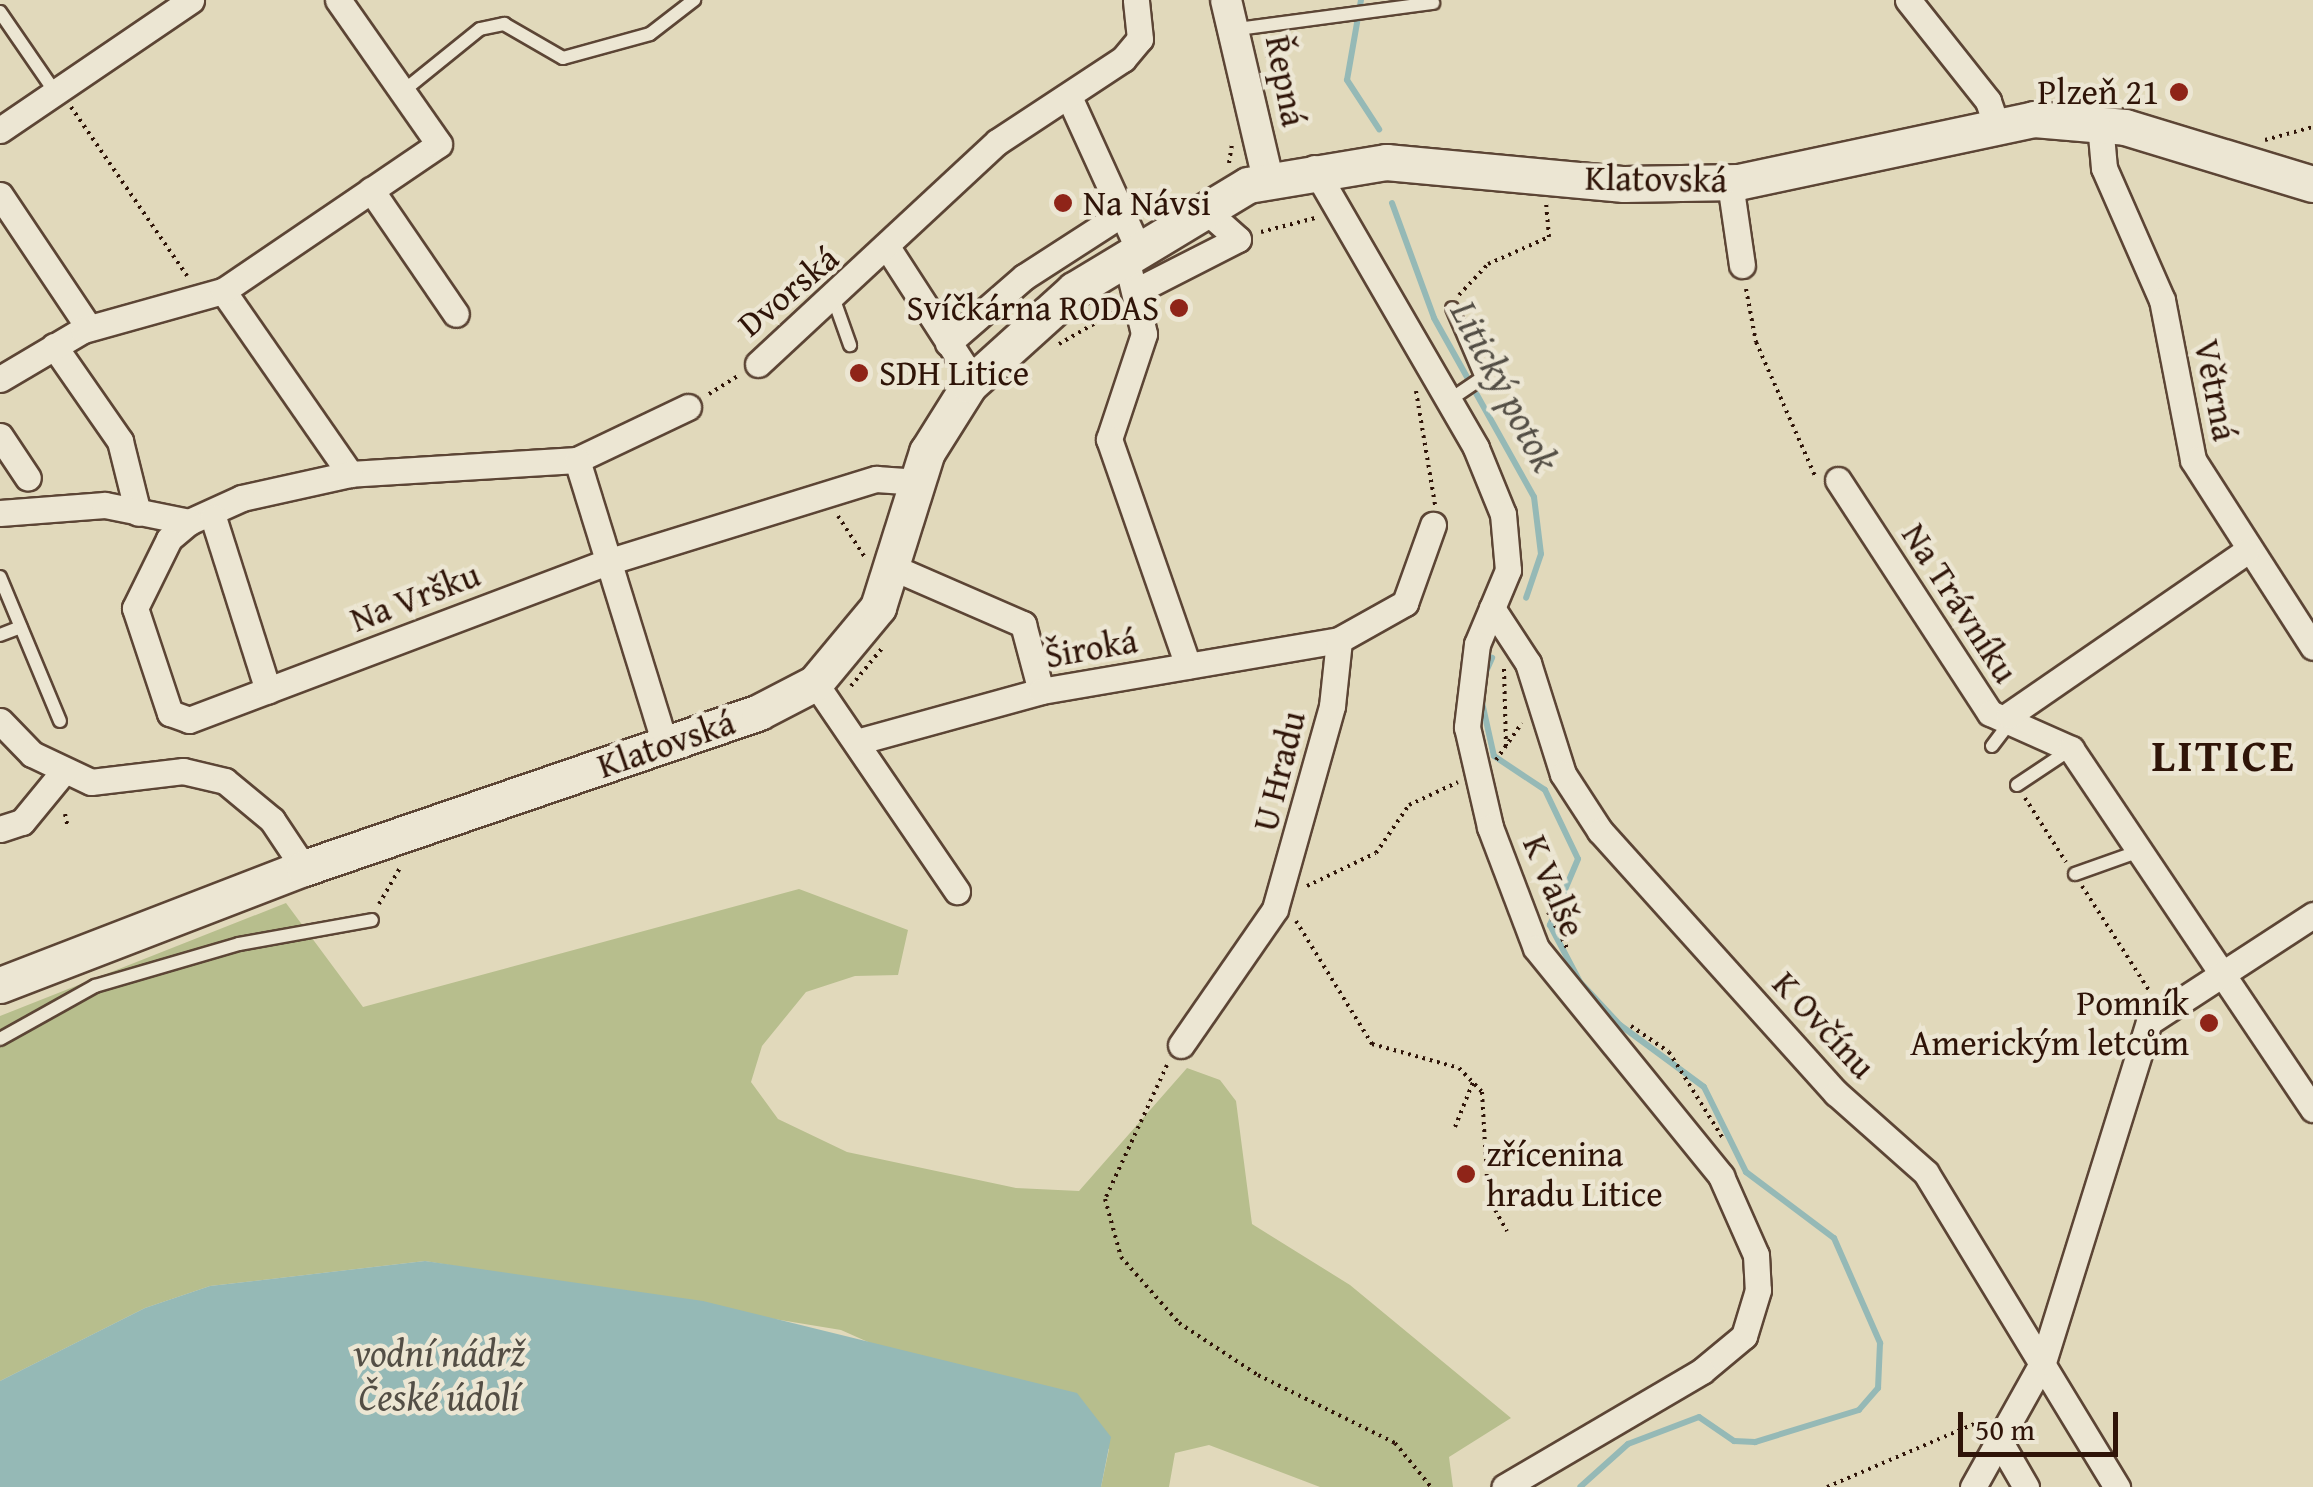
<!DOCTYPE html>
<meta charset="utf-8">
<style>
body{margin:0}
#map{position:relative;width:2313px;height:1487px;overflow:hidden;background:#e1d9bb;font-family:"Gentium Book Plus",serif}
div>[style]{position:absolute}
[style*='--x']{left:calc(var(--x)*1px);top:calc(var(--y)*1px);width:calc(var(--w)*1px);rotate:calc(var(--a)*1deg)}
.green>*{inset:0;background:#b7be8d}
.water>*{inset:0;background:#95b9b6}
.stream>*{height:6px;margin:-3px;padding:0 3px;transform-origin:3px;border-radius:3px;background:#95b9b6}
.path>*{height:4px;margin-top:-2px;transform-origin:0;background:repeating-linear-gradient(90deg,#2f1408 0 2.5px,transparent 0 7.5px)}
.roads{filter:drop-shadow(2px 0 #5c4535) drop-shadow(-2px 0 #5c4535) drop-shadow(0 2px #5c4535) drop-shadow(0 -2px #5c4535)}
.service>*{height:12px;margin:-6px;padding:0 6px;transform-origin:6px;border-radius:6px;background:#ece6d3}
.minor>*{height:25px;margin:-12.5px;padding:0 12.5px;transform-origin:12.5px;border-radius:12.5px;background:#ece6d3}
.tertiary>*{height:30px;margin:-15px;padding:0 15px;transform-origin:15px;border-radius:15px;background:#ece6d3}
.secondary>*{height:35px;margin:-17.5px;padding:0 17.5px;transform-origin:17.5px;border-radius:17.5px;background:#ece6d3}
.dots>*{width:28px;height:28px;translate:-50% -50%;box-sizing:border-box;border:5px solid #ece6d3;border-radius:50%}
span{translate:-50% -50%;white-space:nowrap;text-align:center;line-height:1.15;-webkit-text-stroke:9px #ece6d3;paint-order:stroke}
.street-label{font-size:35px;color:#2f1408}
.poi-label{font-size:35px;color:#2f1408}
.right{translate:-100% -50%;text-align:right}
.left{translate:0 -50%;text-align:left}
.water-label{font-size:38px;color:#534e45;font-style:italic}
.district-label{font-size:45px;color:#2f1408;font-weight:700;letter-spacing:2.5px}
.scale{position:absolute;left:1958px;top:1412px;width:160px;height:45px;box-sizing:border-box;border:5px solid #2f1408;border-top:0;padding-left:12px;font-size:30px;line-height:35px;white-space:nowrap;color:#2f1408;-webkit-text-stroke:8px #ece6d3;paint-order:stroke}
</style>
<div id="map">
<div class="green">
<div style="clip-path:polygon(799px 889px,908px 930px,898px 975px,855px 976px,806px 992px,762px 1046px,751px 1082px,778px 1119px,847px 1152px,1016px 1188px,1079px 1191px,1187px 1068px,1220px 1080px,1236px 1101px,1252px 1224px,1350px 1285px,1511px 1418px,1449px 1457px,1453px 1487px,1320px 1487px,1209px 1445px,1175px 1453px,1169px 1487px,1101px 1487px,1109px 1449px,841px 1330px,425px 1261px,210px 1286px,145px 1308px,0 1381px,0 1016px,286px 903px,363px 1007px)"></div>
</div>
<div class="water">
<div style="clip-path:polygon(425px 1261px,703px 1301px,1077px 1393px,1111px 1437px,1101px 1487px,0 1487px,0 1381px,145px 1308px,210px 1286px)"></div>
</div>
<div class="stream">
<div style="--x:1361;--y:0;--w:81;--a:99.9"></div>
<div style="--x:1347;--y:80;--w:59;--a:56.9"></div>
<div style="--x:1392;--y:203;--w:122;--a:69.9"></div>
<div style="--x:1434;--y:318;--w:205;--a:60.8"></div>
<div style="--x:1534;--y:497;--w:57;--a:83"></div>
<div style="--x:1541;--y:554;--w:46;--a:108.8"></div>
<div style="--x:1484;--y:676;--w:20;--a:-66"></div>
<div style="--x:1481;--y:698;--w:59;--a:77.4"></div>
<div style="--x:1494;--y:756;--w:61;--a:33.7"></div>
<div style="--x:1545;--y:790;--w:76;--a:64.4"></div>
<div style="--x:1578;--y:859;--w:72;--a:113"></div>
<div style="--x:1550;--y:925;--w:64;--a:62.2"></div>
<div style="--x:1580;--y:982;--w:59;--a:47.1"></div>
<div style="--x:1620;--y:1025;--w:104;--a:36.4"></div>
<div style="--x:1704;--y:1087;--w:95;--a:63.7"></div>
<div style="--x:1746;--y:1172;--w:110;--a:36.9"></div>
<div style="--x:1834;--y:1238;--w:115;--a:66.3"></div>
<div style="--x:1880;--y:1343;--w:45;--a:92.5"></div>
<div style="--x:1878;--y:1388;--w:29;--a:131"></div>
<div style="--x:1859;--y:1410;--w:109;--a:162.9"></div>
<div style="--x:1755;--y:1442;--w:21;--a:-177"></div>
<div style="--x:1734;--y:1441;--w:42;--a:-145.6"></div>
<div style="--x:1699;--y:1417;--w:76;--a:159.2"></div>
<div style="--x:1628;--y:1444;--w:64;--a:138.1"></div>
</div>
<div class="path">
<div style="--x:1267;--y:55;--w:21;--a:76"></div>
<div style="--x:71;--y:107;--w:205;--a:55.5"></div>
<div style="--x:2265;--y:140;--w:50;--a:-15.2"></div>
<div style="--x:1229;--y:163;--w:20;--a:-81"></div>
<div style="--x:1261;--y:232;--w:56;--a:-14.5"></div>
<div style="--x:1746;--y:289;--w:54;--a:79.3"></div>
<div style="--x:1756;--y:342;--w:146;--a:66.2"></div>
<div style="--x:1459;--y:295;--w:42;--a:-46.9"></div>
<div style="--x:1488;--y:264;--w:67;--a:-23.9"></div>
<div style="--x:1549;--y:237;--w:33;--a:-95"></div>
<div style="--x:1059;--y:344;--w:66;--a:-30.1"></div>
<div style="--x:1416;--y:391;--w:116;--a:80.5"></div>
<div style="--x:709;--y:394;--w:36;--a:-32"></div>
<div style="--x:838;--y:516;--w:51;--a:56.9"></div>
<div style="--x:1504;--y:669;--w:79;--a:88.5"></div>
<div style="--x:851;--y:686;--w:50;--a:-50.6"></div>
<div style="--x:1496;--y:760;--w:45;--a:-54.9"></div>
<div style="--x:2025;--y:798;--w:76;--a:57.4"></div>
<div style="--x:65;--y:814;--w:14;--a:78"></div>
<div style="--x:1307;--y:886;--w:76;--a:-25.6"></div>
<div style="--x:1376;--y:853;--w:58;--a:-55.5"></div>
<div style="--x:1409;--y:805;--w:54;--a:-25.1"></div>
<div style="--x:2082;--y:886;--w:126;--a:57.3"></div>
<div style="--x:379;--y:904;--w:44;--a:-59.9"></div>
<div style="--x:1548;--y:912;--w:43;--a:62.2"></div>
<div style="--x:1296;--y:921;--w:145;--a:58.3"></div>
<div style="--x:1372;--y:1044;--w:90;--a:15.4"></div>
<div style="--x:1459;--y:1068;--w:33;--a:46"></div>
<div style="--x:1482;--y:1092;--w:105;--a:86.7"></div>
<div style="--x:1488;--y:1197;--w:39;--a:61"></div>
<div style="--x:1631;--y:1026;--w:46;--a:34.4"></div>
<div style="--x:1669;--y:1052;--w:104;--a:58"></div>
<div style="--x:1167;--y:1065;--w:148;--a:114.8"></div>
<div style="--x:1105;--y:1199;--w:60;--a:74.6"></div>
<div style="--x:1121;--y:1257;--w:88;--a:48.7"></div>
<div style="--x:1179;--y:1323;--w:95;--a:33.4"></div>
<div style="--x:1258;--y:1375;--w:153;--a:26.4"></div>
<div style="--x:1395;--y:1443;--w:57;--a:50.7"></div>
<div style="--x:1455;--y:1127;--w:48;--a:-68.2"></div>
<div style="--x:1827;--y:1487;--w:170;--a:-23.2"></div>
</div>
<div class="roads">
<div class="service">
<div style="--x:0;--y:12;--w:97;--a:55.5"></div>
<div style="--x:1238;--y:29;--w:197;--a:-7.6"></div>
<div style="--x:402;--y:92;--w:100;--a:-38.9"></div>
<div style="--x:480;--y:29;--w:25;--a:-12"></div>
<div style="--x:504;--y:24;--w:68;--a:30"></div>
<div style="--x:563;--y:58;--w:90;--a:-15.4"></div>
<div style="--x:650;--y:34;--w:56;--a:-37.7"></div>
<div style="--x:834;--y:300;--w:48;--a:70.4"></div>
<div style="--x:1448;--y:401;--w:41;--a:-34.1"></div>
<div style="--x:1482;--y:378;--w:76;--a:-113.2"></div>
<div style="--x:0;--y:577;--w:156;--a:67.4"></div>
<div style="--x:0;--y:635;--w:22;--a:-21"></div>
<div style="--x:1992;--y:746;--w:30;--a:-53"></div>
<div style="--x:2017;--y:785;--w:65;--a:-33.7"></div>
<div style="--x:2075;--y:874;--w:69;--a:-19.5"></div>
<div style="--x:0;--y:1039;--w:109;--a:-29.2"></div>
<div style="--x:95;--y:986;--w:150;--a:-16.3"></div>
<div style="--x:239;--y:944;--w:135;--a:-10.2"></div>
</div>
<div class="minor">
<div style="--x:1908;--y:0;--w:129;--a:51.6"></div>
<div style="--x:1988;--y:101;--w:24;--a:71"></div>
<div style="--x:1070;--y:99;--w:162;--a:65.5"></div>
<div style="--x:2100;--y:124;--w:44;--a:84.8"></div>
<div style="--x:2104;--y:168;--w:144;--a:66.3"></div>
<div style="--x:2162;--y:300;--w:163;--a:79"></div>
<div style="--x:2193;--y:460;--w:222;--a:57.3"></div>
<div style="--x:0;--y:130;--w:231;--a:-34.2"></div>
<div style="--x:1314;--y:168;--w:323;--a:59.9"></div>
<div style="--x:1476;--y:448;--w:71;--a:67.8"></div>
<div style="--x:1503;--y:514;--w:56;--a:84.9"></div>
<div style="--x:1508;--y:570;--w:80;--a:112.7"></div>
<div style="--x:1477;--y:644;--w:84;--a:96.9"></div>
<div style="--x:1467;--y:727;--w:103;--a:77"></div>
<div style="--x:1490;--y:827;--w:129;--a:69.2"></div>
<div style="--x:1536;--y:948;--w:294;--a:50.9"></div>
<div style="--x:1721;--y:1176;--w:86;--a:66.1"></div>
<div style="--x:1756;--y:1255;--w:35;--a:87"></div>
<div style="--x:1758;--y:1290;--w:48;--a:106.9"></div>
<div style="--x:1744;--y:1336;--w:55;--a:140.2"></div>
<div style="--x:1702;--y:1371;--w:229;--a:149.6"></div>
<div style="--x:1730;--y:183;--w:83;--a:81.7"></div>
<div style="--x:371;--y:190;--w:150;--a:55.6"></div>
<div style="--x:0;--y:195;--w:160;--a:56.2"></div>
<div style="--x:889;--y:250;--w:155;--a:57.1"></div>
<div style="--x:1125;--y:254;--w:82;--a:76.6"></div>
<div style="--x:1144;--y:334;--w:111;--a:108.4"></div>
<div style="--x:1109;--y:439;--w:240;--a:70.8"></div>
<div style="--x:1138;--y:290;--w:112;--a:-27"></div>
<div style="--x:1238;--y:239;--w:48;--a:-138.4"></div>
<div style="--x:223;--y:291;--w:223;--a:55.2"></div>
<div style="--x:948;--y:343;--w:101;--a:-41"></div>
<div style="--x:1024;--y:277;--w:118;--a:-32.9"></div>
<div style="--x:54;--y:346;--w:116;--a:55.2"></div>
<div style="--x:120;--y:441;--w:74;--a:76"></div>
<div style="--x:758;--y:364;--w:326;--a:-42.9"></div>
<div style="--x:997;--y:142;--w:151;--a:-33.4"></div>
<div style="--x:1123;--y:59;--w:26;--a:-50"></div>
<div style="--x:1140;--y:39;--w:39;--a:-96"></div>
<div style="--x:0;--y:379;--w:96;--a:-30.6"></div>
<div style="--x:83;--y:330;--w:145;--a:-15.6"></div>
<div style="--x:223;--y:291;--w:261;--a:-34.2"></div>
<div style="--x:439;--y:144;--w:176;--a:-125"></div>
<div style="--x:688;--y:407;--w:123;--a:154.5"></div>
<div style="--x:577;--y:460;--w:227;--a:176.5"></div>
<div style="--x:350;--y:474;--w:111;--a:167.5"></div>
<div style="--x:242;--y:498;--w:58;--a:155.6"></div>
<div style="--x:189;--y:522;--w:26;--a:140"></div>
<div style="--x:169;--y:539;--w:77;--a:116.2"></div>
<div style="--x:135;--y:608;--w:111;--a:71.6"></div>
<div style="--x:170;--y:713;--w:20;--a:20"></div>
<div style="--x:189;--y:720;--w:444;--a:-20.7"></div>
<div style="--x:604;--y:563;--w:285;--a:-17.2"></div>
<div style="--x:876;--y:479;--w:43;--a:4"></div>
<div style="--x:0;--y:436;--w:50;--a:56.3"></div>
<div style="--x:577;--y:460;--w:297;--a:72.8"></div>
<div style="--x:1838;--y:480;--w:278;--a:56.9"></div>
<div style="--x:1990;--y:713;--w:89;--a:24"></div>
<div style="--x:2071;--y:749;--w:434;--a:56.1"></div>
<div style="--x:0;--y:513;--w:105;--a:-4.4"></div>
<div style="--x:105;--y:505;--w:86;--a:11.4"></div>
<div style="--x:213;--y:517;--w:182;--a:72.4"></div>
<div style="--x:894;--y:568;--w:141;--a:23.5"></div>
<div style="--x:1023;--y:624;--w:69;--a:75"></div>
<div style="--x:1492;--y:608;--w:66;--a:56.8"></div>
<div style="--x:1528;--y:663;--w:116;--a:72.5"></div>
<div style="--x:1563;--y:774;--w:68;--a:57"></div>
<div style="--x:1600;--y:831;--w:353;--a:48"></div>
<div style="--x:1836;--y:1093;--w:120;--a:41.6"></div>
<div style="--x:1926;--y:1173;--w:368;--a:58.7"></div>
<div style="--x:815;--y:683;--w:252;--a:55.7"></div>
<div style="--x:2009;--y:715;--w:287;--a:-34.6"></div>
<div style="--x:0;--y:721;--w:46;--a:45.9"></div>
<div style="--x:32;--y:754;--w:65;--a:25.4"></div>
<div style="--x:91;--y:782;--w:93;--a:-6.8"></div>
<div style="--x:183;--y:771;--w:43;--a:13.4"></div>
<div style="--x:225;--y:781;--w:61;--a:39.7"></div>
<div style="--x:272;--y:820;--w:58;--a:56.3"></div>
<div style="--x:860;--y:741;--w:188;--a:-15.4"></div>
<div style="--x:1041;--y:691;--w:302;--a:-9.7"></div>
<div style="--x:0;--y:829;--w:23;--a:-18"></div>
<div style="--x:22;--y:822;--w:65;--a:-50.6"></div>
<div style="--x:1181;--y:1045;--w:165;--a:-55.3"></div>
<div style="--x:1275;--y:909;--w:211;--a:-74.3"></div>
<div style="--x:1332;--y:706;--w:66;--a:-83.9"></div>
<div style="--x:1339;--y:640;--w:76;--a:-29.3"></div>
<div style="--x:1405;--y:603;--w:83;--a:-70.3"></div>
<div style="--x:2000;--y:1442;--w:52;--a:60"></div>
<div style="--x:1973;--y:1487;--w:143;--a:-60.8"></div>
<div style="--x:2043;--y:1362;--w:356;--a:-72.7"></div>
<div style="--x:2149;--y:1022;--w:196;--a:-33.1"></div>
</div>
<div class="tertiary">
<div style="--x:1226;--y:0;--w:184;--a:76.8"></div>
</div>
<div class="secondary">
<div style="--x:0;--y:985;--w:326;--a:-21.1"></div>
<div style="--x:304;--y:868;--w:481;--a:-18.9"></div>
<div style="--x:759;--y:712;--w:63;--a:-27.4"></div>
<div style="--x:815;--y:683;--w:99;--a:-50.3"></div>
<div style="--x:878;--y:607;--w:163;--a:-72.5"></div>
<div style="--x:927;--y:452;--w:79;--a:-57.9"></div>
<div style="--x:969;--y:385;--w:142;--a:-42.1"></div>
<div style="--x:1074;--y:290;--w:203;--a:-31.1"></div>
<div style="--x:1248;--y:185;--w:140;--a:-9.5"></div>
<div style="--x:1386;--y:162;--w:239;--a:5.3"></div>
<div style="--x:1624;--y:184;--w:114;--a:-1"></div>
<div style="--x:1738;--y:182;--w:303;--a:-12"></div>
<div style="--x:2034;--y:119;--w:91;--a:5"></div>
<div style="--x:2125;--y:127;--w:196;--a:16.9"></div>
</div>
</div>
<div class="dots">
<div style="left:2179px;top:92px;background:#8f2418"></div>
<div style="left:1063px;top:203px;background:#8f2418"></div>
<div style="left:1179px;top:308px;background:#8f2418"></div>
<div style="left:859px;top:373px;background:#8f2418"></div>
<div style="left:2209px;top:1023px;background:#8f2418"></div>
<div style="left:1466px;top:1174px;background:#8f2418"></div>
</div>
<div class="street-label">
<span style="left:1286px;top:81px;rotate:79deg">Řepná</span>
<span style="left:1656px;top:179px;rotate:1deg">Klatovská</span>
<span style="left:788px;top:291px;rotate:-40deg">Dvorská</span>
<span style="left:2216px;top:390px;rotate:79deg">Větrná</span>
<span style="left:415px;top:597px;rotate:-21deg">Na Vršku</span>
<span style="left:1960px;top:603px;rotate:57deg">Na Trávníku</span>
<span style="left:1091px;top:648px;rotate:-10deg">Široká</span>
<span style="left:666px;top:744px;rotate:-19deg">Klatovská</span>
<span style="left:1279px;top:771px;rotate:-76deg">U Hradu</span>
<span style="left:1554px;top:886px;rotate:67deg">K Valše</span>
<span style="left:1824px;top:1025px;rotate:47deg">K Ovčínu</span>
</div>
<div class="poi-label">
<span class="right" style="left:2159px;top:92px">Plzeň 21</span>
<span class="left" style="left:1083px;top:203px">Na Návsi</span>
<span class="right" style="left:1159px;top:308px">Svíčkárna RODAS</span>
<span class="left" style="left:879px;top:373px">SDH Litice</span>
<span class="right" style="left:2189px;top:1023px">Pomník<br>Americkým letcům</span>
<span class="left" style="left:1486px;top:1174px">zřícenina<br>hradu Litice</span>
</div>
<div class="water-label">
<span style="left:1505px;top:386px;rotate:62deg">Litický potok</span>
<span style="left:439px;top:1375px">vodní nádrž<br>České údolí</span>
</div>
<div class="district-label">
<span style="left:2224px;top:755px">LITICE</span>
</div>
<div class="scale">50 m</div>
</div>
